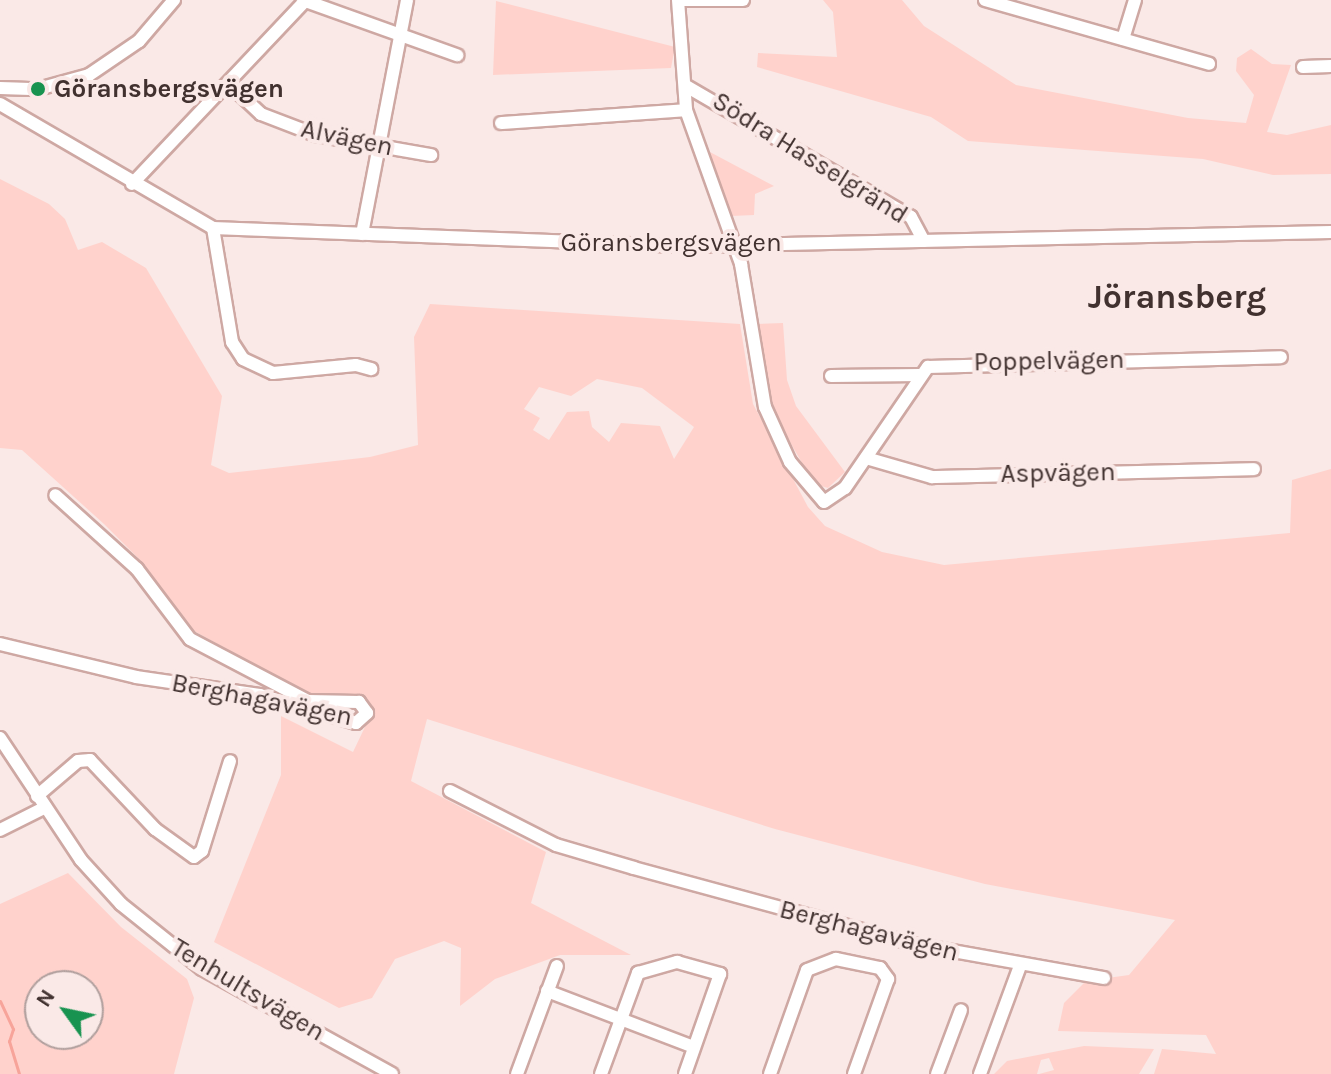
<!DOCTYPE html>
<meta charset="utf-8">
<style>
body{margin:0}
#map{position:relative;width:1331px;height:1074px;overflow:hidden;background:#fae9e7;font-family:Karla,sans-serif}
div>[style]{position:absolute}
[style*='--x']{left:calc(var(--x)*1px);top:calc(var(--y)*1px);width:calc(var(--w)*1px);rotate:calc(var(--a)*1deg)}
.green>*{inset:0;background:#ffd2cc}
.stream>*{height:3px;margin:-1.5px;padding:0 1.5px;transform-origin:1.5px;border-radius:1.5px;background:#f7a49a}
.roads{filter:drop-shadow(2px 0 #cea8a3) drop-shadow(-2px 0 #cea8a3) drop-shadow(0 2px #cea8a3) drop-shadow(0 -2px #cea8a3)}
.minor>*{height:12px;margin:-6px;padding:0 6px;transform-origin:6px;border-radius:6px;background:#fff}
.dots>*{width:22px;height:22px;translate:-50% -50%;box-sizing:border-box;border:4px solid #fae9e7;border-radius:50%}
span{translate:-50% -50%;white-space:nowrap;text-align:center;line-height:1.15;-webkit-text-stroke:8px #fae9e7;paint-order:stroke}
.poi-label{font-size:26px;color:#41312f;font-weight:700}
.left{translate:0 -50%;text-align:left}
.street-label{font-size:26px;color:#41312f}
.district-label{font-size:34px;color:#41312f;font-weight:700}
.north{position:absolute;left:24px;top:970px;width:80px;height:80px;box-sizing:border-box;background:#fae9e7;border:2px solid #b09f9d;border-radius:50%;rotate:303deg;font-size:22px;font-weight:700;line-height:32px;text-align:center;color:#41312f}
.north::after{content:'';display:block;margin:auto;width:28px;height:36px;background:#189350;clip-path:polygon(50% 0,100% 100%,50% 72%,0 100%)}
</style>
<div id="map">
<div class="green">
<div style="clip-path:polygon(823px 0,902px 0,924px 26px,1016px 85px,1188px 118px,1246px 123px,1254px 95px,1236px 71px,1237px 58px,1251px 49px,1272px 64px,1291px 65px,1267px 132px,1287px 135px,1331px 125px,1331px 174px,1273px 175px,1203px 159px,968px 141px,931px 117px,757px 67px,758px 53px,837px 57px,833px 12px)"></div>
<div style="clip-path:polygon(496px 1px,675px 47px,671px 68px,493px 75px)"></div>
<div style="clip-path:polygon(708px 151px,774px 186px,755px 194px,754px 215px,731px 216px)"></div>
<div style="clip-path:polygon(evenodd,0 179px,49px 204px,65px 219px,78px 250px,102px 242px,146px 268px,222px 396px,211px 465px,229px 473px,370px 457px,418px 445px,414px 337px,430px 304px,740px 324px,753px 404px,808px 507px,825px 526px,882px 552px,944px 565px,1290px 533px,1292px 480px,1331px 469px,1331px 1074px,1154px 1074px,1162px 1049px,1216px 1054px,1206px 1035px,1058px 1031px,1064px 1003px,1086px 981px,1129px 975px,1175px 920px,985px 884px,775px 829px,427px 719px,411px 781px,546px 852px,531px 903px,631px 955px,560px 955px,495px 979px,460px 1006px,461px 948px,444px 941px,395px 959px,372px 998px,339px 1008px,214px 942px,281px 775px,281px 716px,353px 752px,374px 708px,350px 696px,312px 696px,185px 626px,144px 564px,104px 524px,22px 450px,0 448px,0 179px,597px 379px,642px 388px,694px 427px,674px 459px,660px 426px,621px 423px,609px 442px,592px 427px,589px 411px,567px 412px,549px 440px,533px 430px,540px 418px,524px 409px,539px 387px,571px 396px,597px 379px)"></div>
<div style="clip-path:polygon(783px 323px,787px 380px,796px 406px,845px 472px,828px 488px,814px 484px,774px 414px,756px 324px)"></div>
<div style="clip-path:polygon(evenodd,68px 873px,121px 927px,187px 979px,194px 998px,174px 1074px,0 1074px,0 904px,68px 873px,40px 986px,88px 986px,88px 1034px,40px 1034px,40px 986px)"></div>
<div style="clip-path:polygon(1084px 1046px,1154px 1049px,1139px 1074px,1039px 1074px,1054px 1070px,1049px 1058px,1041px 1060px,1037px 1074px,994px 1074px,1007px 1061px)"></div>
</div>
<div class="stream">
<div style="--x:0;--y:1001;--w:31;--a:65"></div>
<div style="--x:13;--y:1029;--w:13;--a:108"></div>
<div style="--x:9;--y:1041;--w:34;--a:73"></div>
</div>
<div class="roads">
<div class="minor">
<div style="--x:303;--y:0;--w:164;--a:19.7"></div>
<div style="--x:678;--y:0;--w:110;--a:85.8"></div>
<div style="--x:686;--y:110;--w:164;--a:70.3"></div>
<div style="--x:741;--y:264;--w:145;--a:80.5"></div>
<div style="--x:765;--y:407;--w:60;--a:65.6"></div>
<div style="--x:790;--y:462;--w:52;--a:49.6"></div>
<div style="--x:824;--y:502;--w:25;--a:-34"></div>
<div style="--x:845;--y:488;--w:147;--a:-55.6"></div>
<div style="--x:928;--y:367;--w:353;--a:-1.6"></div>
<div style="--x:681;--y:0;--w:62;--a:0"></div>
<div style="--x:985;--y:0;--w:233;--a:15.9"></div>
<div style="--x:1123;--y:39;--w:41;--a:-72.9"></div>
<div style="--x:1303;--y:67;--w:28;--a:-2"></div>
<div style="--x:229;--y:84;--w:44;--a:43.2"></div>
<div style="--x:261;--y:114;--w:59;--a:20.9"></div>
<div style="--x:316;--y:135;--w:117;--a:9.9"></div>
<div style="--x:686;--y:86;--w:260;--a:30.2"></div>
<div style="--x:911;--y:217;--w:27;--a:62"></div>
<div style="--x:0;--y:88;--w:38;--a:2"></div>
<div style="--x:38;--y:89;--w:53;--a:-15.4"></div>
<div style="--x:89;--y:75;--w:60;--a:-34.2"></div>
<div style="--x:139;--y:41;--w:54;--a:-49.5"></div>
<div style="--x:0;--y:104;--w:246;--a:30.2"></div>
<div style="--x:213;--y:228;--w:475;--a:2.2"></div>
<div style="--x:688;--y:246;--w:643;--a:-1.25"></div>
<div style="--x:501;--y:123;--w:185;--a:-4"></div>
<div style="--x:132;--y:184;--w:252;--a:-46.6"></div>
<div style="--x:213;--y:228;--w:116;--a:80.5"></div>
<div style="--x:232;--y:342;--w:20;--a:57"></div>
<div style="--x:243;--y:359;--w:33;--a:25"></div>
<div style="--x:273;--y:373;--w:83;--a:-5.5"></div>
<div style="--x:356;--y:365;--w:16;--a:15"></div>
<div style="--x:362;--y:234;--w:238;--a:-79.1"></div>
<div style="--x:831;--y:376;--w:89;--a:-0.6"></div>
<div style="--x:866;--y:458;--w:69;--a:16.1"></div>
<div style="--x:932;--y:477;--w:322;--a:-1.4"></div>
<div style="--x:0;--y:644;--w:140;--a:13.6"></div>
<div style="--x:136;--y:677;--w:125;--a:8.3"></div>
<div style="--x:260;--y:695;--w:100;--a:16.3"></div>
<div style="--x:356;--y:723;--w:15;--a:-42"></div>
<div style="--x:367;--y:713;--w:14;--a:-126"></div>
<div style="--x:359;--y:702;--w:51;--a:-178.9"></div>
<div style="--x:308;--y:701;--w:133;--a:-152.3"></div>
<div style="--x:190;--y:639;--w:88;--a:-127.1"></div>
<div style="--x:137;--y:569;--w:110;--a:-137.9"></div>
<div style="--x:0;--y:738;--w:146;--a:56.4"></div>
<div style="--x:81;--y:860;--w:59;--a:47.7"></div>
<div style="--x:121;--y:904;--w:104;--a:38.7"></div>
<div style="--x:202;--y:969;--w:217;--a:28.9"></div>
<div style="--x:450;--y:791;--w:119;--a:27"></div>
<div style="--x:556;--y:845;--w:81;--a:16.4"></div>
<div style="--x:634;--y:868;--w:289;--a:15.2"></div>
<div style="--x:913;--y:944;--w:194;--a:10.1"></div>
<div style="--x:37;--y:796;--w:54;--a:-40.5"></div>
<div style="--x:78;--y:761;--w:12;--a:-5"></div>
<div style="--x:90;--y:760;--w:95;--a:46.7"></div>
<div style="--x:155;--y:829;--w:48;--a:35.7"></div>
<div style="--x:194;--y:857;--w:10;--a:-37"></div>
<div style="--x:202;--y:851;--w:94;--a:-72.7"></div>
<div style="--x:0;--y:830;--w:51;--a:-26.6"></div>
<div style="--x:547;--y:991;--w:157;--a:20.9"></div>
<div style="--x:517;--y:1074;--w:115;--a:-69.7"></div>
<div style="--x:601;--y:1074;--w:108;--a:-69.9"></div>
<div style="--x:638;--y:973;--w:41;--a:-15.8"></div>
<div style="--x:677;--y:962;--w:45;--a:15.6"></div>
<div style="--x:720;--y:974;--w:106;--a:109.3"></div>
<div style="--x:770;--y:1074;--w:110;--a:-70.4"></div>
<div style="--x:807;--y:970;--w:31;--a:-21"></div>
<div style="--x:836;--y:959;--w:45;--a:11.6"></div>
<div style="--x:880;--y:968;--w:14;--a:54"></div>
<div style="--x:888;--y:979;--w:101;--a:109.7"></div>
<div style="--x:937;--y:1074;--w:68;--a:-69.4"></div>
<div style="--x:980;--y:1074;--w:115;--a:-69.7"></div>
</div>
</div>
<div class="dots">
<div style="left:38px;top:89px;background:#189350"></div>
</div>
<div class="poi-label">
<span class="left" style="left:54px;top:89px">Göransbergsvägen</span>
</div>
<div class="street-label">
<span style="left:347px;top:138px;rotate:12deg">Alvägen</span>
<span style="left:810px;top:158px;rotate:32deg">Södra Hasselgränd</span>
<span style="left:671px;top:243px">Göransbergsvägen</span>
<span style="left:1049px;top:361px;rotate:-1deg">Poppelvägen</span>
<span style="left:1058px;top:473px;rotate:-1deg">Aspvägen</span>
<span style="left:262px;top:700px;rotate:11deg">Berghagavägen</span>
<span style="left:869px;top:931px;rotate:14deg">Berghagavägen</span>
<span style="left:248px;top:990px;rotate:31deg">Tenhultsvägen</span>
</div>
<div class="district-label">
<span style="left:1177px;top:298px">Jöransberg</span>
</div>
<div class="north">N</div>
</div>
